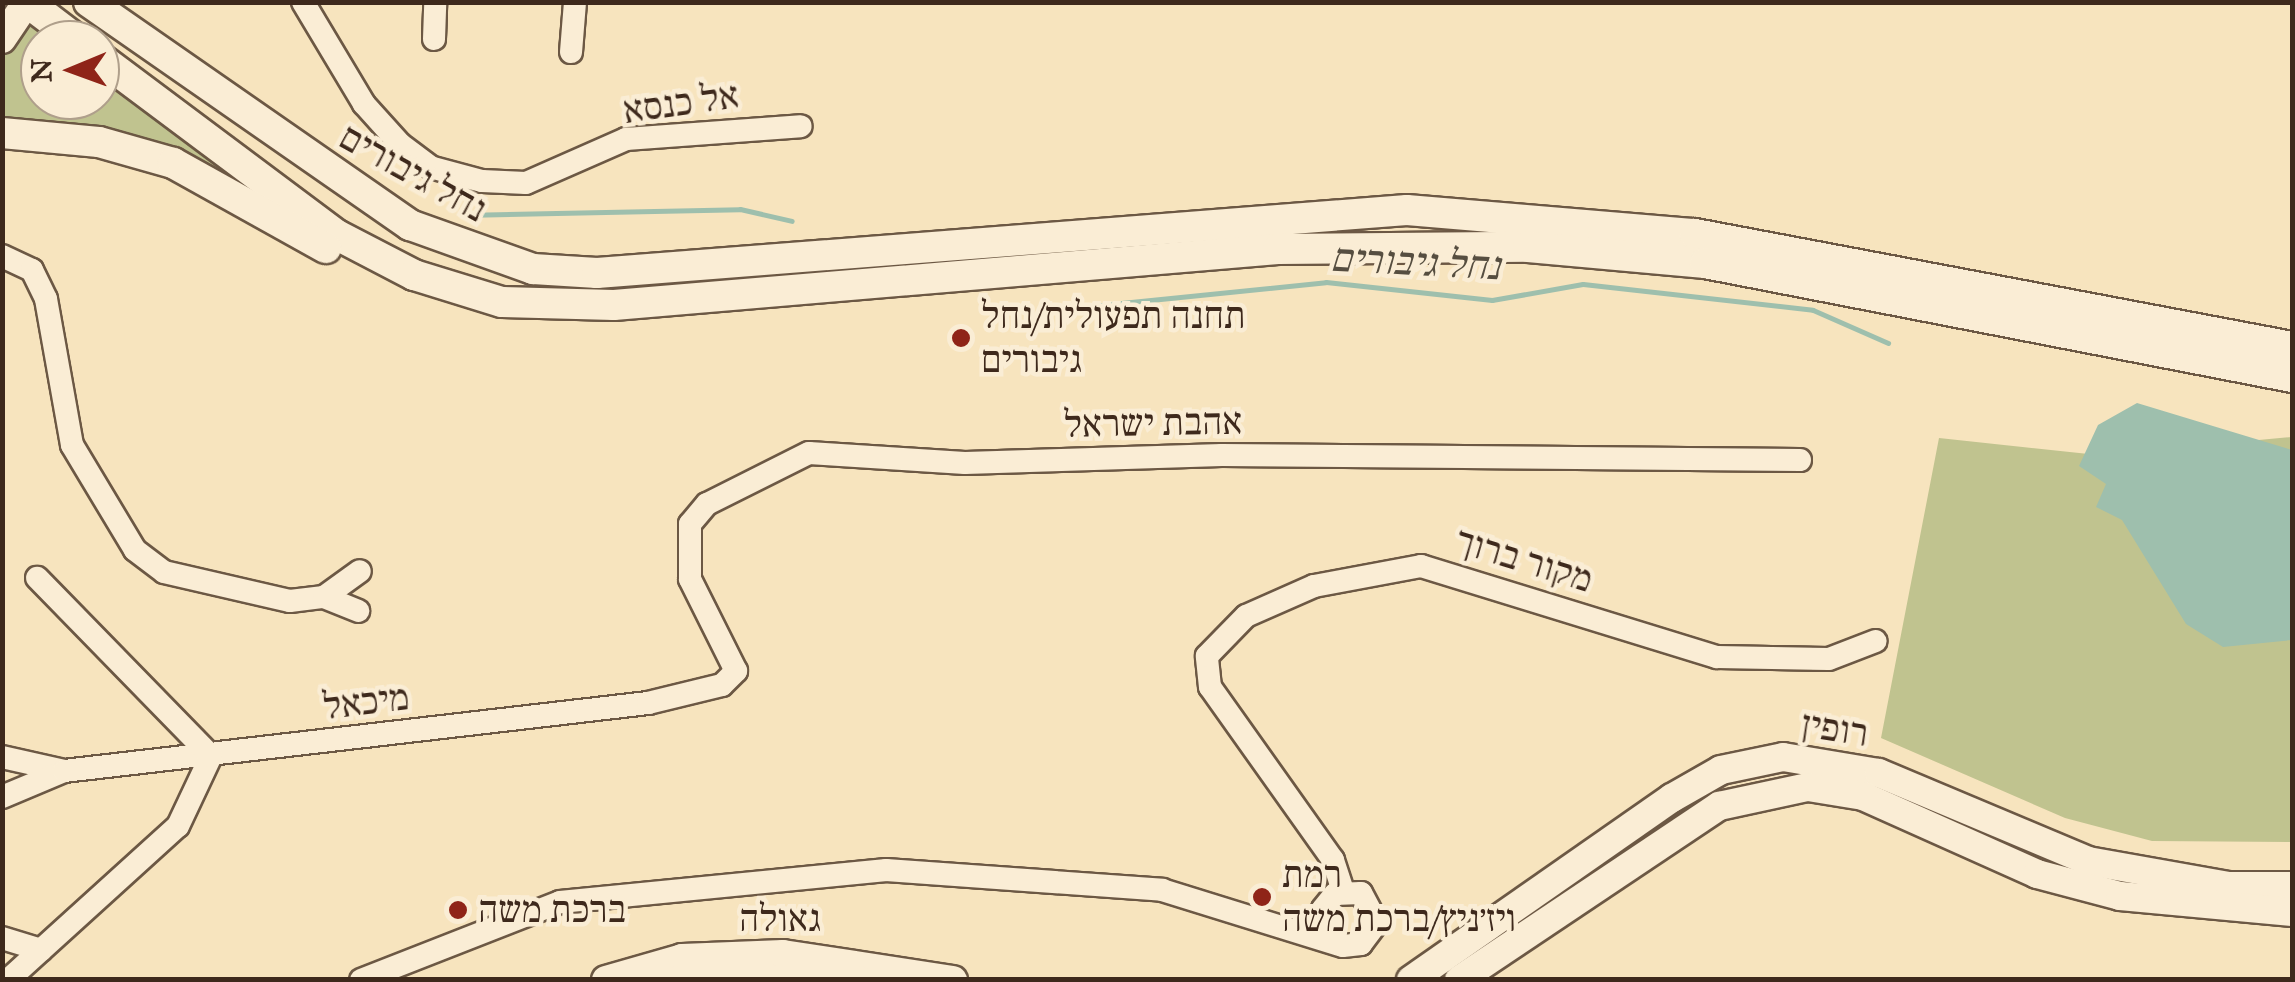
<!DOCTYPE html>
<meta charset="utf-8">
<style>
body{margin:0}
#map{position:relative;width:2295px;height:982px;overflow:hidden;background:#f7e4be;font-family:"IM FELL Great Primer","Frank Ruhl Libre",serif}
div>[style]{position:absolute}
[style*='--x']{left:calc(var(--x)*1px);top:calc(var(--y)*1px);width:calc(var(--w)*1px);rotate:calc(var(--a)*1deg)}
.green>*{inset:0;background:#c0c38f}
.water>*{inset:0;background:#9ebfad}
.stream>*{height:5px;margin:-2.5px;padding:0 2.5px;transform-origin:2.5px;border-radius:2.5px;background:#9ebfad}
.roads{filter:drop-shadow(2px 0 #6c5844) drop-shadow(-2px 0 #6c5844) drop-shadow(0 2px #6c5844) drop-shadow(0 -2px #6c5844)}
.minor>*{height:22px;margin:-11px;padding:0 11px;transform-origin:11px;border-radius:11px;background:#faedd5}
.tertiary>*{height:28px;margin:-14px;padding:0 14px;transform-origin:14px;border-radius:14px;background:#faedd5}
.secondary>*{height:30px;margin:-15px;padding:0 15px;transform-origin:15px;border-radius:15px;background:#faedd5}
.dots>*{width:28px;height:28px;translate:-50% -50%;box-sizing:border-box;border:5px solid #faedd5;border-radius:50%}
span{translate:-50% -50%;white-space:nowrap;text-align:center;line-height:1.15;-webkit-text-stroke:9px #faedd5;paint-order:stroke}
.street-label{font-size:38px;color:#3e291c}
.poi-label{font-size:38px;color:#3e291c}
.left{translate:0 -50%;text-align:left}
.water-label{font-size:40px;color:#564e40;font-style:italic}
.frame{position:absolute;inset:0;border:5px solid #3e291c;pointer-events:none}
.north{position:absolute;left:20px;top:20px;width:100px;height:100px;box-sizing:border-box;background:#faedd5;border:2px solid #af9f8b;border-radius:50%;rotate:269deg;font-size:28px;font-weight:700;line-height:40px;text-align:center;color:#3e291c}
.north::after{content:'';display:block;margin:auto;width:35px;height:45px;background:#8f2418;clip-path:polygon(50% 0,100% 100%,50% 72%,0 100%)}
</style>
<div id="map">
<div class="green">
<div style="clip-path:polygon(2px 3px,58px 40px,40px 40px,40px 100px,100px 100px,100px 72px,292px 219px,210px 173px,3px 125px)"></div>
<div style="clip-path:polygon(2292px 437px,2292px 842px,2152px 841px,2065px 818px,1881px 738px,1939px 438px,2098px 455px)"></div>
</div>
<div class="water">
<div style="clip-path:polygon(2137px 403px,2292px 450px,2292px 640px,2223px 647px,2186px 624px,2122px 520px,2096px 507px,2106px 484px,2079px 466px,2098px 425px)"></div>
</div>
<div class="stream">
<div style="--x:462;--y:215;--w:278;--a:-1.2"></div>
<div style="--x:740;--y:209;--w:53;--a:13"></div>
<div style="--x:1052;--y:310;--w:275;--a:-5.8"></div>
<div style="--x:1326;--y:282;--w:167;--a:6.2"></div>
<div style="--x:1492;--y:300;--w:92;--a:-10"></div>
<div style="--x:1583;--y:284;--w:231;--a:6.4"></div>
<div style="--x:1813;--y:310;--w:82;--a:23.7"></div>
</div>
<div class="roads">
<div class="minor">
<div style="--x:303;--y:2;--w:119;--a:59.1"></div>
<div style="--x:364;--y:104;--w:54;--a:48"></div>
<div style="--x:400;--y:144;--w:38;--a:37"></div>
<div style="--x:430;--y:167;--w:54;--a:15.1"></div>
<div style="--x:482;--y:181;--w:44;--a:2.6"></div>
<div style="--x:526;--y:183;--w:109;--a:-23.7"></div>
<div style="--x:626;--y:139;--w:175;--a:-4.2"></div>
<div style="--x:434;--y:39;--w:37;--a:-88"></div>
<div style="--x:571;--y:52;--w:50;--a:-85.4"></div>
<div style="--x:2;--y:256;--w:33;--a:25"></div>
<div style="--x:32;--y:270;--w:32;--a:64"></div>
<div style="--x:46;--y:299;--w:148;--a:79.9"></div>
<div style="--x:72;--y:445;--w:122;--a:59"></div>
<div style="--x:135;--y:550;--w:36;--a:37"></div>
<div style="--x:164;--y:572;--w:129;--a:13"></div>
<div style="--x:290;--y:601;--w:34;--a:-7"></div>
<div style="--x:324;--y:597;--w:37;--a:22"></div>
<div style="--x:324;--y:597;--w:44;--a:-35.8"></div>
<div style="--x:2;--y:757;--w:64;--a:12.7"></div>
<div style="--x:2;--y:797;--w:67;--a:-22.8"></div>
<div style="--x:64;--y:771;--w:588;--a:-6.64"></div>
<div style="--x:648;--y:703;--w:76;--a:-13.7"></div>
<div style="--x:722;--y:685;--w:20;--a:-45"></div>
<div style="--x:736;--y:671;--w:103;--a:-116.6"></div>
<div style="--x:690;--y:579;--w:55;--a:-90"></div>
<div style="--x:690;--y:524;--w:26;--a:-50"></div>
<div style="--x:707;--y:504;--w:114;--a:-26.6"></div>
<div style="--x:809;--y:453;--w:156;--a:3.7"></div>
<div style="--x:965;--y:463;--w:257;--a:-1.8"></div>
<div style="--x:1222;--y:455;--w:578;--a:0.5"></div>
<div style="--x:1343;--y:891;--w:33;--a:-108"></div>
<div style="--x:1333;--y:860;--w:212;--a:-125.4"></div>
<div style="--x:1210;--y:687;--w:31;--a:-96"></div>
<div style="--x:1207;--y:656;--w:56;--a:-45.7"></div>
<div style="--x:1246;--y:616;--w:74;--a:-23.8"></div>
<div style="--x:1314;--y:586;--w:109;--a:-10.6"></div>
<div style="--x:1421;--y:566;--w:310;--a:17.1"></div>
<div style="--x:1717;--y:657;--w:112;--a:1"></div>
<div style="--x:1829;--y:659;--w:50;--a:-21"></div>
<div style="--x:2;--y:938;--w:41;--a:17.1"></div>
<div style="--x:8;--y:980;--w:229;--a:-42.2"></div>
<div style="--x:178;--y:826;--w:77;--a:-64.8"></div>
<div style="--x:211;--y:756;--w:249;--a:-134.3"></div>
<div style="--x:361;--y:980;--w:214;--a:-21.4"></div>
<div style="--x:560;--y:902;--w:328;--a:-5.6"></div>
<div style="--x:886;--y:870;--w:277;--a:4.1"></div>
<div style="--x:1162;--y:890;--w:189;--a:17.2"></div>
<div style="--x:1343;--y:946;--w:18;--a:-6"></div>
<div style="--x:1361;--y:944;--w:26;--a:-53"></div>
<div style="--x:1377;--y:923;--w:34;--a:-118"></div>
<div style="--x:1361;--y:893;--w:26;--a:178"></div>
<div style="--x:1335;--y:894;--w:19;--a:129"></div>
<div style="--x:1323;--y:909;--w:35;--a:70"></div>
</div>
<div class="tertiary">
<div style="--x:2;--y:39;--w:45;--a:-56"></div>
<div style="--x:606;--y:980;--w:79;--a:-16.1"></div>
<div style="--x:682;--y:958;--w:101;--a:-2.3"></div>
<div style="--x:783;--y:954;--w:172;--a:8.7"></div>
<div style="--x:678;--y:980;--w:181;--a:0"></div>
<div style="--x:1411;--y:980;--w:318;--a:-34.9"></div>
<div style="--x:1672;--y:798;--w:56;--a:-29.7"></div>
<div style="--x:1721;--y:770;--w:63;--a:-11.8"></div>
<div style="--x:1783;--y:757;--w:97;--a:9.5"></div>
<div style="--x:1879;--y:773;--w:227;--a:22.8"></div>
<div style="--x:2088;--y:861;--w:143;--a:10.1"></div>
<div style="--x:2229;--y:886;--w:63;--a:0"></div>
<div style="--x:1459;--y:980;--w:313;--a:-33.8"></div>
<div style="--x:1719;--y:806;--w:91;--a:-12.1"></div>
<div style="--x:1808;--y:787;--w:56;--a:9.3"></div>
<div style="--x:1863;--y:796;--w:191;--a:24.1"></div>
<div style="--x:2037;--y:874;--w:86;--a:14.8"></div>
<div style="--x:2120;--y:896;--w:173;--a:5.3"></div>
</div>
<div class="secondary">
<div style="--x:27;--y:2;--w:63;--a:37.2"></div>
<div style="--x:89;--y:2;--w:391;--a:34.8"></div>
<div style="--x:410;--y:225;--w:131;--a:19.7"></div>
<div style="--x:533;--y:269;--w:64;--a:3.6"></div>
<div style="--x:597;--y:273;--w:812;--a:-4.45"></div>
<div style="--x:1407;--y:210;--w:289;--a:4.8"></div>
<div style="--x:1695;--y:234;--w:608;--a:10.72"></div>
<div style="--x:100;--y:58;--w:296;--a:36.8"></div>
<div style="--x:337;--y:235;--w:87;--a:27.5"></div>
<div style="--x:414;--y:275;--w:92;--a:17.1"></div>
<div style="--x:502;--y:302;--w:112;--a:1.5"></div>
<div style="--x:614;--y:305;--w:666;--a:-4.82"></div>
<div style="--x:1278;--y:249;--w:250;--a:-0.5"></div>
<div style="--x:1528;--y:247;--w:178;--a:5.2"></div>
<div style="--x:1705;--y:263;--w:598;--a:10.99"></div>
<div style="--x:2;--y:133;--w:97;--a:5.3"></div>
<div style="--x:99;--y:142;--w:77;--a:15.8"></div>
<div style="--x:173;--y:163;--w:175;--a:29.1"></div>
</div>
</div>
<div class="dots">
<div style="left:961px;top:338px;background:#8f2418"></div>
<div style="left:1262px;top:897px;background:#8f2418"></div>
<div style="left:458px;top:910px;background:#8f2418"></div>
</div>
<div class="street-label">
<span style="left:681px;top:103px;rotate:-8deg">אל כנסא</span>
<span style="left:413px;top:173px;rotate:29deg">נחל גיבורים</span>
<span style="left:1153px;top:423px;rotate:-1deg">אהבת ישראל</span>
<span style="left:1524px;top:560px;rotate:17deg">מקור ברוך</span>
<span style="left:366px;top:702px;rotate:-7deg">מיכאל</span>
<span style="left:1835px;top:729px;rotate:9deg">רופין</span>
<span style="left:780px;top:919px">גאולה</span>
</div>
<div class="poi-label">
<span class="left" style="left:981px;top:338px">תחנה תפעולית/נחל<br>גיבורים</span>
<span class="left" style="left:1282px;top:897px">רמת<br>ויז׳ניץ/ברכת משה</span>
<span class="left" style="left:478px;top:910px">ברכת משה</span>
</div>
<div class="water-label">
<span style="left:1415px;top:262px;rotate:3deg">נחל גיבורים</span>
</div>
<div class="frame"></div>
<div class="north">N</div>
</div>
